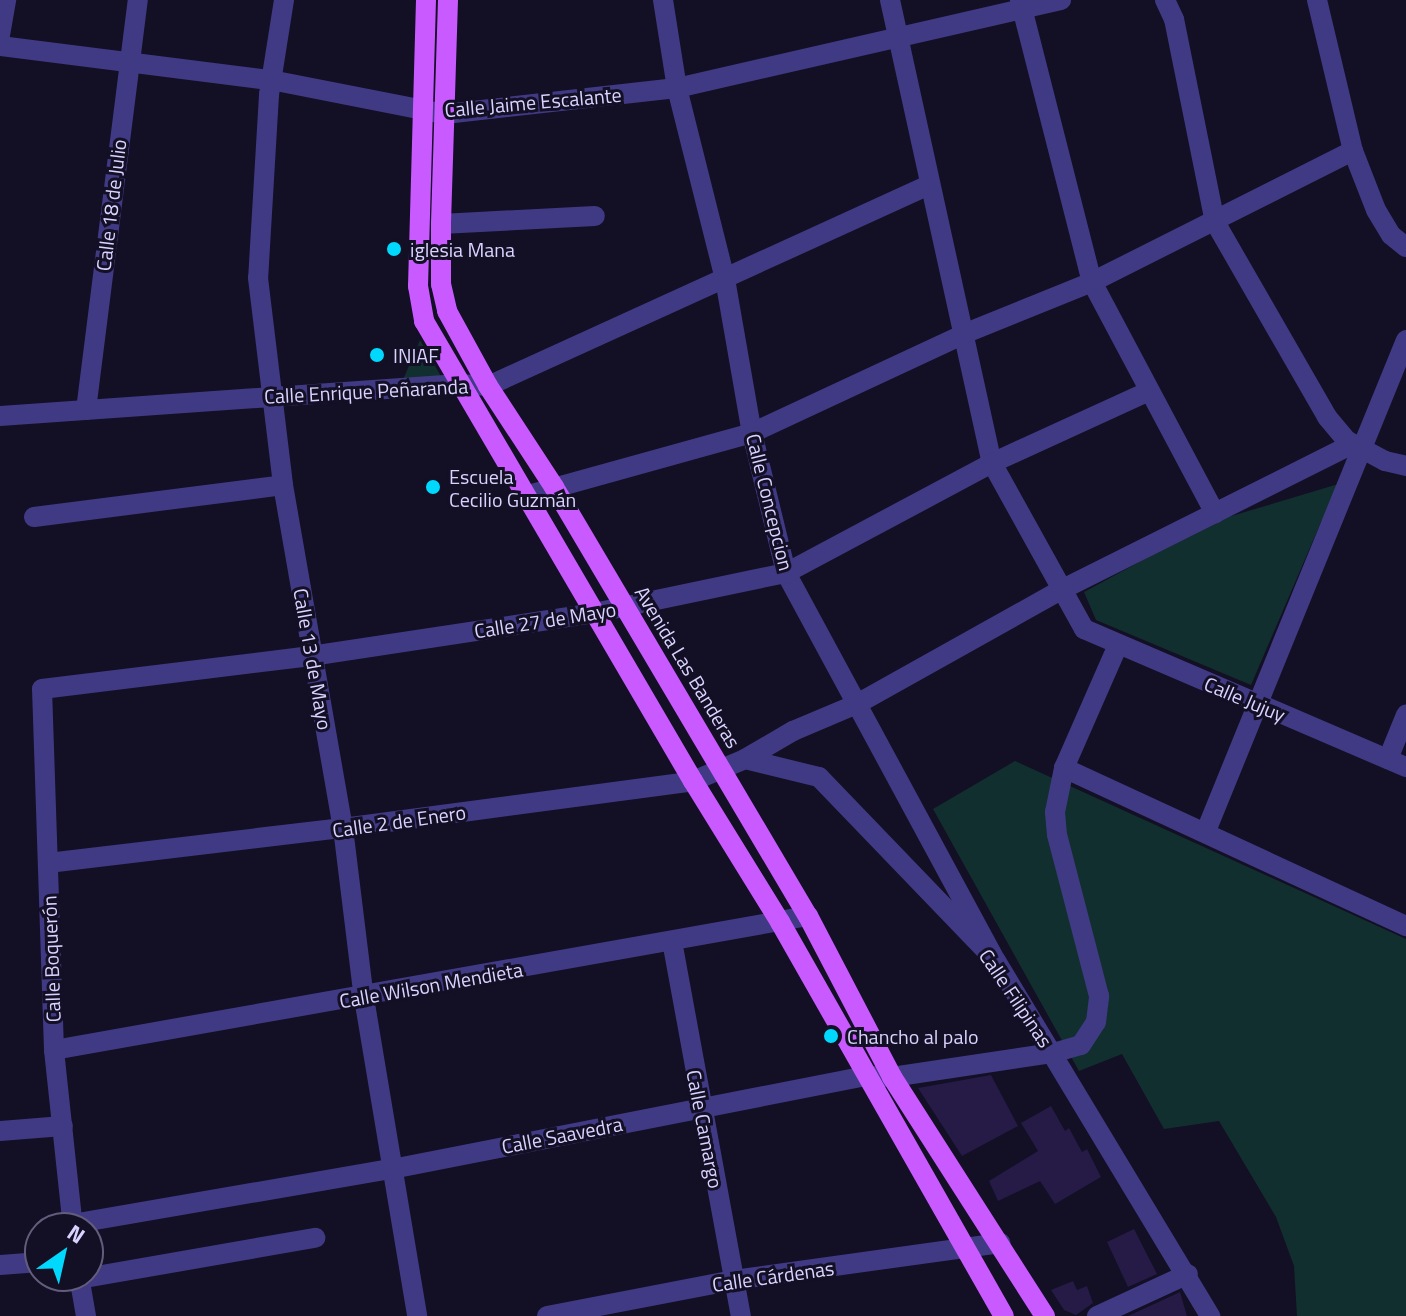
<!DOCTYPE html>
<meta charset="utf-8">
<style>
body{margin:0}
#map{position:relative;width:1406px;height:1316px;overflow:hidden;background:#130f25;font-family:"Titillium Web",sans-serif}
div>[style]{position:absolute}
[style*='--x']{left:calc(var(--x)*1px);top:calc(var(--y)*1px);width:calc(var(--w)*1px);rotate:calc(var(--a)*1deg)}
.green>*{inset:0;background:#122f2f}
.building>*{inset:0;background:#251b46}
.minor>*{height:20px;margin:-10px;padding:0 10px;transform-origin:10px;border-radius:10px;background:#403a84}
.major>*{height:20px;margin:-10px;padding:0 10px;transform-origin:10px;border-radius:10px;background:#c85aff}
.dots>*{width:22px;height:22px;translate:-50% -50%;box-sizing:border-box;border:4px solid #130f25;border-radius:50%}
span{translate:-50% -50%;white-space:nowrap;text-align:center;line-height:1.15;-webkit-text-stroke:6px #130f25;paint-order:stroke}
.street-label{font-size:20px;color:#dad3ff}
.poi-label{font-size:20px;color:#dad3ff}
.left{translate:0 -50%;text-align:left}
.north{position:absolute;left:24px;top:1212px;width:80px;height:80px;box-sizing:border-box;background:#130f25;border:2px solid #635d7c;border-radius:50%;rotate:34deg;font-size:22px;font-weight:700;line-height:32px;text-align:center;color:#dad3ff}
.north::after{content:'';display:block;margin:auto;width:28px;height:36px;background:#00d9fd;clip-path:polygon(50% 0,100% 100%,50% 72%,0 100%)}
</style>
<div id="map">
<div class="green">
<div style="clip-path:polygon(420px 340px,442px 378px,402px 382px)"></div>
<div style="clip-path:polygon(1345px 482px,1321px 522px,1251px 685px,1096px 620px,1084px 592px,1215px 521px)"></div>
<div style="clip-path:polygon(1015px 761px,1406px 939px,1406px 1316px,1297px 1316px,1294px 1266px,1276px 1217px,1219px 1121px,1164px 1129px,1122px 1054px,1079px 1071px,933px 809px)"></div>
</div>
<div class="building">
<div style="clip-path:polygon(991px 1075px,1018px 1126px,962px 1156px,918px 1088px)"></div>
<div style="clip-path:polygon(1051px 1106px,1065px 1131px,1069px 1128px,1082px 1152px,1087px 1149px,1101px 1177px,1055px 1204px,1040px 1181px,998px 1201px,989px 1181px,1038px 1151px,1021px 1123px)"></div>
<div style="clip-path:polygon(1134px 1229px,1157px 1274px,1128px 1287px,1107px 1242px)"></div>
<div style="clip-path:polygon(1073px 1281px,1077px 1290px,1087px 1286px,1093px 1303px,1076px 1315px,1064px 1310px,1051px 1290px)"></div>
<div style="clip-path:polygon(1180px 1292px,1187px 1316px,1128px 1316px)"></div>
</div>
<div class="minor">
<div style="--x:284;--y:0;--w:96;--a:99"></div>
<div style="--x:269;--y:95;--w:183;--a:93.4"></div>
<div style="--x:258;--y:278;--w:209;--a:83.1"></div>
<div style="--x:283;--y:485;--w:348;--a:80.1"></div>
<div style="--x:343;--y:828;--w:171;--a:83"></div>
<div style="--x:364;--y:998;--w:322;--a:80.5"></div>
<div style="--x:663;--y:0;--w:89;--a:81"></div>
<div style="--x:677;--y:88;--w:197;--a:75.9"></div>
<div style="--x:725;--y:279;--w:156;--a:80.1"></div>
<div style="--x:752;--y:433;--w:144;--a:76.3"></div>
<div style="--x:786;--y:573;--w:441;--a:61.6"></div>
<div style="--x:890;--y:0;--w:474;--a:77.6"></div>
<div style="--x:992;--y:463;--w:190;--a:61"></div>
<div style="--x:1084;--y:629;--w:350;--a:23.2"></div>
<div style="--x:1020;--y:0;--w:291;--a:75.7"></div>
<div style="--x:1092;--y:282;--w:262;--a:62"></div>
<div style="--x:1165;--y:0;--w:21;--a:65"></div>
<div style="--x:1174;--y:19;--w:207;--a:78.6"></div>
<div style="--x:1215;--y:222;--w:225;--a:60.1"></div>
<div style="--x:1327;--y:417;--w:30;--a:50"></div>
<div style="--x:1346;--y:440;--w:44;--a:28.3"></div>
<div style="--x:1385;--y:461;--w:22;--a:13"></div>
<div style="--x:1317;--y:0;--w:155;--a:76.6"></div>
<div style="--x:1353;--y:151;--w:63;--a:68.7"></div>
<div style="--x:1376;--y:210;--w:29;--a:59"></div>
<div style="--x:1391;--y:235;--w:19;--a:39"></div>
<div style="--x:0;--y:35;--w:36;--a:-80"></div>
<div style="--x:0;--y:46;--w:273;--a:7.2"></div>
<div style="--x:271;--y:80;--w:177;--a:11.1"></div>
<div style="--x:445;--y:114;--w:233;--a:-6.4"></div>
<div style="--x:677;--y:88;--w:394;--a:-12.9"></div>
<div style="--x:441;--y:224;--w:154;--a:-3"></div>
<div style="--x:86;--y:410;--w:413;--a:-82.8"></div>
<div style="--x:0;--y:416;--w:460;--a:-4"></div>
<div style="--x:459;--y:384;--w:29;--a:4"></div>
<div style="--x:488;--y:386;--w:486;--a:-24.5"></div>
<div style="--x:525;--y:496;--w:236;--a:-15.5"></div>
<div style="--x:752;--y:433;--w:236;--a:-25"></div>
<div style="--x:966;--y:333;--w:136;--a:-22"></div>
<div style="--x:1092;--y:282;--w:292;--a:-26.7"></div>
<div style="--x:34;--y:517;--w:251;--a:-7.3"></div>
<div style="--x:745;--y:759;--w:76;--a:13.7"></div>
<div style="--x:819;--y:777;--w:255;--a:46.1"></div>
<div style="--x:996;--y:961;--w:415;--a:58.9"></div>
<div style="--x:1388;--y:759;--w:48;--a:-67.8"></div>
<div style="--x:1064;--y:768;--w:377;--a:24.8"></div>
<div style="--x:1206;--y:831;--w:530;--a:-67.84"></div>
<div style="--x:48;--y:863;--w:297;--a:-6.8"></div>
<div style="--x:343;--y:828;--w:353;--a:-7.6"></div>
<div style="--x:693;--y:781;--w:56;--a:-22.9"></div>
<div style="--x:745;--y:759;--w:56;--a:-30.3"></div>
<div style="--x:793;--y:731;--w:69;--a:-22.9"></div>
<div style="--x:857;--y:704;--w:234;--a:-29.2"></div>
<div style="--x:1061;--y:590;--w:326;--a:-26.6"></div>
<div style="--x:672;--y:941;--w:381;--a:79.6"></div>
<div style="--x:54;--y:1050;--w:766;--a:-10.08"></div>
<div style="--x:0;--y:1131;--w:63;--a:-4.5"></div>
<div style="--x:72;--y:1224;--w:325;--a:-9.8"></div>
<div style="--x:392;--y:1169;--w:483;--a:-11.1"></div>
<div style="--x:866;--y:1076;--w:26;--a:2"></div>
<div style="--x:892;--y:1077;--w:163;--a:-8.5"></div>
<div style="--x:1053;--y:1053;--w:29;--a:-16"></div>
<div style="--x:1081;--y:1045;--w:27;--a:-57"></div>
<div style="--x:1096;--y:1022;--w:26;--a:-83"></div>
<div style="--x:1099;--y:996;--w:166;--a:-104.6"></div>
<div style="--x:1057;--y:835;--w:23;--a:-95"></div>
<div style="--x:1055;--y:812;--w:45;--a:-78.4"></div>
<div style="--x:1064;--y:768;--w:134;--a:-66.3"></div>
<div style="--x:73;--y:1228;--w:179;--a:-96.1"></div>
<div style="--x:54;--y:1050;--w:361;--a:-91.9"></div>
<div style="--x:42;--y:689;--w:271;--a:-7"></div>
<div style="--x:311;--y:656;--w:286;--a:-8.6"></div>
<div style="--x:594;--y:613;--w:196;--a:-11.8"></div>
<div style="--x:786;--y:573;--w:234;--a:-28.1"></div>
<div style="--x:992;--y:463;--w:173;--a:-24.6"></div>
<div style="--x:0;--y:1265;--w:40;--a:-4.3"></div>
<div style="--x:79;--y:1276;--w:41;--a:80.1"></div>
<div style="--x:79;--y:1279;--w:240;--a:-9.9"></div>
<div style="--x:547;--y:1316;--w:190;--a:-10.9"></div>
<div style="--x:734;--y:1280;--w:269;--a:-7.9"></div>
<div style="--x:1097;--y:1316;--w:100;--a:-24.8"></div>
</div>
<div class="major">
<div style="--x:426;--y:0;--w:286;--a:91.6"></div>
<div style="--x:418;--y:286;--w:36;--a:80"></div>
<div style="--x:424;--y:321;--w:533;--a:59.68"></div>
<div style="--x:693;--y:781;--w:166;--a:58.3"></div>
<div style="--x:780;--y:922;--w:453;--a:60.4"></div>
<div style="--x:448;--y:0;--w:224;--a:91.8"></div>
<div style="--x:441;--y:224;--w:60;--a:90"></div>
<div style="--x:441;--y:284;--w:28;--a:77"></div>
<div style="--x:447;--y:311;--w:85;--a:61.3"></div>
<div style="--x:488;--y:386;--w:121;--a:56.8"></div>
<div style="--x:554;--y:487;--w:499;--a:59.4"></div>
<div style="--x:808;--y:916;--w:182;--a:62.4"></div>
<div style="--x:892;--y:1077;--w:284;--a:57.4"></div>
</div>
<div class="dots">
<div style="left:394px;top:249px;background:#00d9fd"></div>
<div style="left:377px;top:355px;background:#00d9fd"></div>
<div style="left:433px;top:487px;background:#00d9fd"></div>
<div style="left:831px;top:1036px;background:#00d9fd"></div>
</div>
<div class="street-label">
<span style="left:533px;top:102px;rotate:-5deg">Calle Jaime Escalante</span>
<span style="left:111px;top:205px;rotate:-83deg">Calle 18 de Julio</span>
<span style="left:366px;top:391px;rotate:-3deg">Calle Enrique Peñaranda</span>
<span style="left:770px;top:502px;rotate:76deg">Calle Concepcion</span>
<span style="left:545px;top:620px;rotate:-9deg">Calle 27 de Mayo</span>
<span style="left:313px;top:659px;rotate:80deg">Calle 13 de Mayo</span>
<span style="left:688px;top:667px;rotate:59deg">Avenida Las Banderas</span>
<span style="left:1245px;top:699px;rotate:23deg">Calle Jujuy</span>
<span style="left:399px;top:821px;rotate:-8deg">Calle 2 de Enero</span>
<span style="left:51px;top:959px;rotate:-92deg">Calle Boquerón</span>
<span style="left:431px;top:985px;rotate:-10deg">Calle Wilson Mendieta</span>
<span style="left:1016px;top:998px;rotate:56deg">Calle Filipinas</span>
<span style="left:705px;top:1129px;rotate:79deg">Calle Camargo</span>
<span style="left:562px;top:1135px;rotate:-11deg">Calle Saavedra</span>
<span style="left:773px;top:1276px;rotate:-8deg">Calle Cárdenas</span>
</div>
<div class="poi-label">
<span class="left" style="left:410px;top:249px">iglesia Mana</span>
<span class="left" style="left:393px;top:355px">INIAF</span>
<span class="left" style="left:449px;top:488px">Escuela<br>Cecilio Guzmán</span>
<span class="left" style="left:847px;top:1036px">Chancho al palo</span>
</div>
<div class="north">N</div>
</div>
